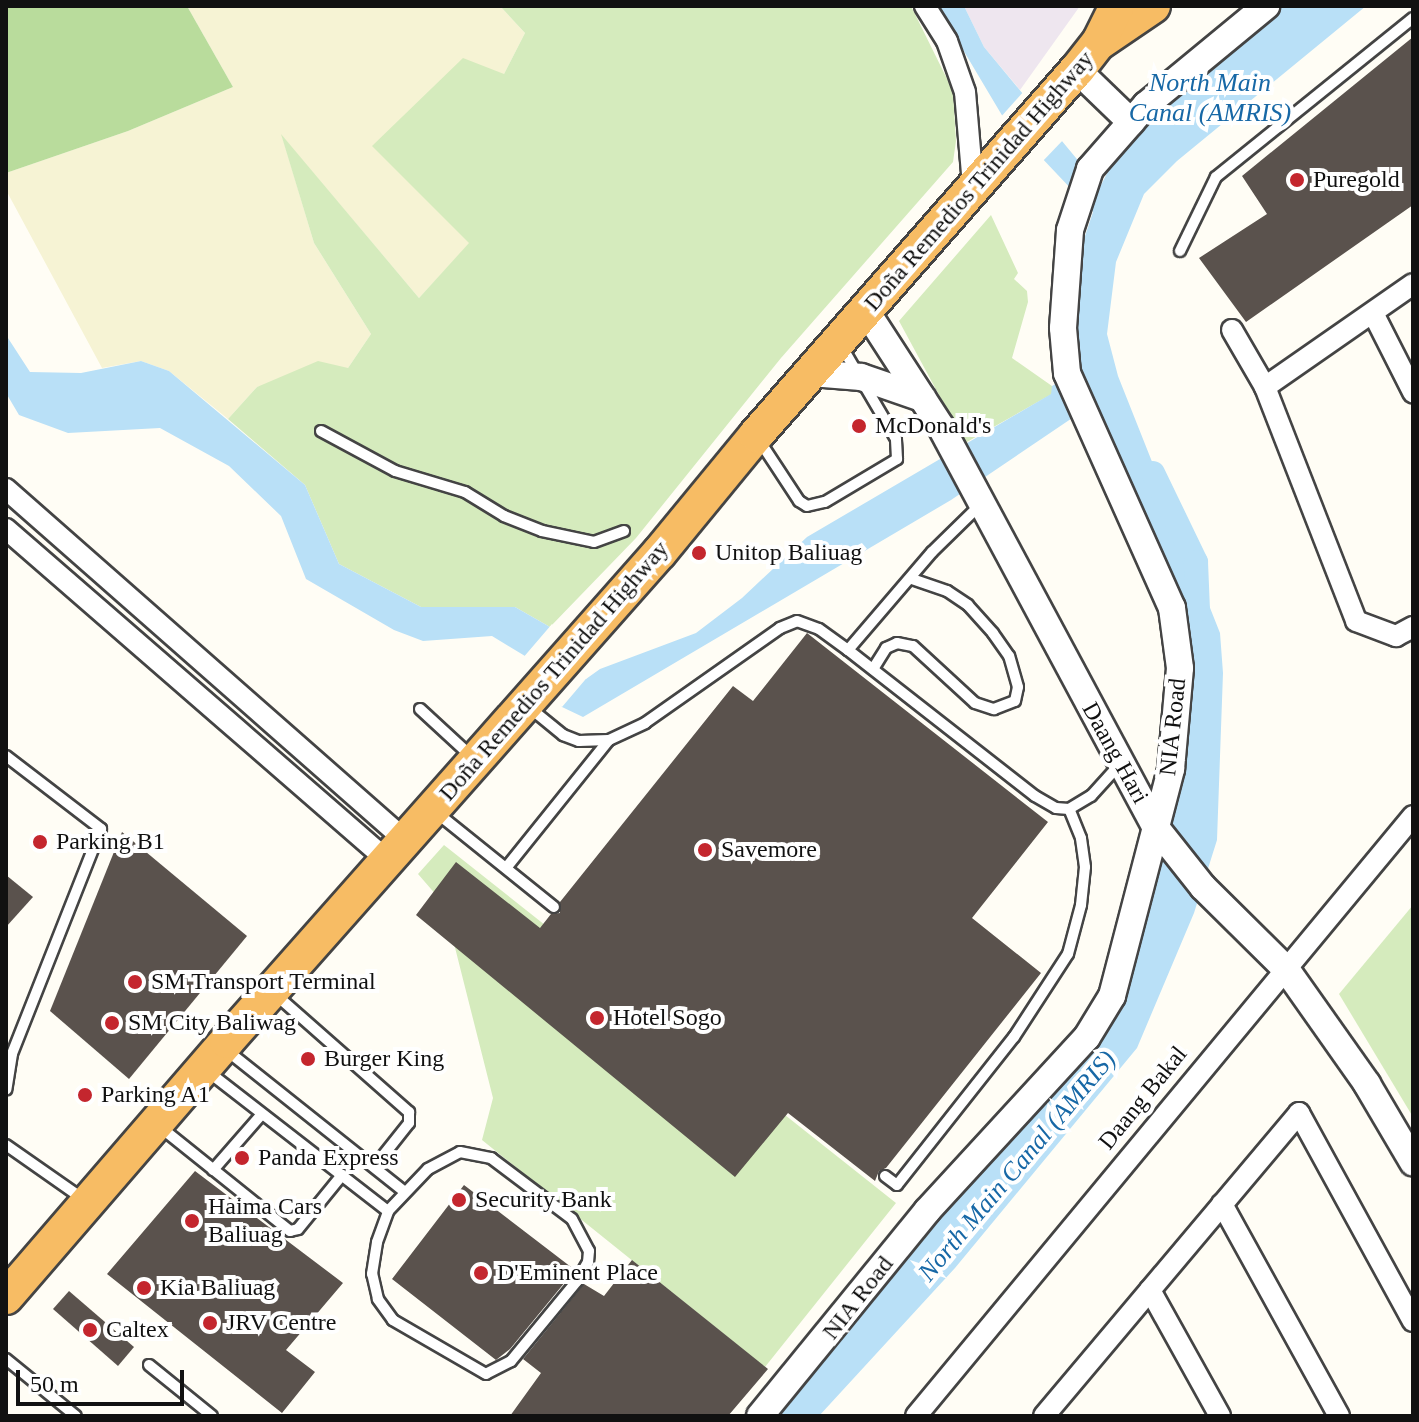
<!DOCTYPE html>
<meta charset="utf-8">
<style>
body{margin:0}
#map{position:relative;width:1419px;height:1422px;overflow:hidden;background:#fffdf5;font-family:"Times New Roman",serif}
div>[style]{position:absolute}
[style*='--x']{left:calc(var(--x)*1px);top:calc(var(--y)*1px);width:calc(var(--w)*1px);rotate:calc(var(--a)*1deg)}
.industrial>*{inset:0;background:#eee6ef}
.farmland>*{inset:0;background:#f6f3d4}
.green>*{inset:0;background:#d5ebbd}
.forest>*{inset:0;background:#b9dc9c}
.water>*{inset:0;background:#b9e0f7}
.pier>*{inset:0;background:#fffdf5}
.canal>*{height:24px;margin:-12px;padding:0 12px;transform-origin:12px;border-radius:12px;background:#b9e0f7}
.building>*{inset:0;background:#5a524d}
.roads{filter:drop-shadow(2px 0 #444) drop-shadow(-2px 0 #444) drop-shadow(0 2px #444) drop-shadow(0 -2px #444)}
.service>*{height:10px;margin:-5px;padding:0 5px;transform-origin:5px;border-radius:5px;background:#fff}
.minor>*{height:20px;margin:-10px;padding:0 10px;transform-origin:10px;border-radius:10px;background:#fff}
.tertiary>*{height:26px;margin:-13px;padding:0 13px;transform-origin:13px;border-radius:13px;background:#fff}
.trunk>*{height:34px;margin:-17px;padding:0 17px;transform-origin:17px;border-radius:17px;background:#f7bc64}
.dots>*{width:22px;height:22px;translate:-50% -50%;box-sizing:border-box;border:4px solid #fff;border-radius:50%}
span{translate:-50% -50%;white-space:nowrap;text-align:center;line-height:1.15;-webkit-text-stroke:8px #fff;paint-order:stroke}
.poi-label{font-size:24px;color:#111}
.left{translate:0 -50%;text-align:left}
.street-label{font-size:24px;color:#111}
.water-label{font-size:26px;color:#1768a6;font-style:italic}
.frame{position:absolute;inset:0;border:8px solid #111;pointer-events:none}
.scale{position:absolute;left:16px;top:1370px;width:168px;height:36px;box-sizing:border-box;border:4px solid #111;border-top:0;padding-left:10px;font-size:24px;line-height:28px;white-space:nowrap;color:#111;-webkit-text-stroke:6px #fff;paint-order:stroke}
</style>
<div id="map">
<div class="industrial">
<div style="clip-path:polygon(964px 6px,1080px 6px,1020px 90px,984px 47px)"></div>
</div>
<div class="farmland">
<div style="clip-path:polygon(187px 6px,500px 6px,525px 33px,504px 74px,469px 244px,419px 298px,282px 136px,314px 243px,371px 334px,348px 368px,257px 387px,228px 419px,169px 371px,141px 361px,102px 368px,6px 190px,6px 173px,128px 131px,233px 87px)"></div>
</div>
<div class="green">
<div style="clip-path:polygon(500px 6px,911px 6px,953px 91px,956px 141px,953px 162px,781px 358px,636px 538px,550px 627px,515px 607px,421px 607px,339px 564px,305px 485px,228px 419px,257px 387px,318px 361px,348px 368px,371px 334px,314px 243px,281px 134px,419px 298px,469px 243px,372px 146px,463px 58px,504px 74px,525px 33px)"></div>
<div style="clip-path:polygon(991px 215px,1018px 273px,1014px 279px,1027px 291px,1028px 302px,1012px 358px,1052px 386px,1052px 394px,965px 443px,899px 321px)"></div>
<div style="clip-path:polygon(444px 845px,896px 1203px,765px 1367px,482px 1140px,493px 1098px,444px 904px,418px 874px)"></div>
<div style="clip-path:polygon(1413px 905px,1413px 1117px,1339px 994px)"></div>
</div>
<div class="forest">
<div style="clip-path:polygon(6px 6px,187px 6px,233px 87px,128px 131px,6px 173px)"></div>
</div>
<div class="water">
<div style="clip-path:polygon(937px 6px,964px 6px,984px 47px,1100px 187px,1124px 140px,1274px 6px,1366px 6px,1177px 161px,1144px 194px,1116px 262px,1107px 334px,1118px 376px,1220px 633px,1223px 673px,1217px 840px,1194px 913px,1137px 1048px,955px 1268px,819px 1416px,765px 1416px,1081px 1051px,1179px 778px,1190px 718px,1191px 669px,1090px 406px,951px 500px,583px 717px,562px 707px,525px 656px,492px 636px,423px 641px,394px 630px,306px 579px,281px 516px,229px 466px,160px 428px,68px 433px,19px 415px,6px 393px,6px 335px,30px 372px,81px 373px,141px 361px,169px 371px,305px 485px,339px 564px,421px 607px,515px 607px,550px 627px,586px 679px,600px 669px,696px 633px,742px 598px,807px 537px,1051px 394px,1052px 386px,1080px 369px,1069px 329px,1078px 257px,1093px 212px,1003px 117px)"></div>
</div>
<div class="pier">
<div style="clip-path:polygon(1025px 90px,1065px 138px,1041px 163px,999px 119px)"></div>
<div style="clip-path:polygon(552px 624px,586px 673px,596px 667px,562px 707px,549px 695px,522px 659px)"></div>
</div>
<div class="canal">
<div style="--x:1153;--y:473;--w:99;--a:64.2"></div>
<div style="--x:1196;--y:562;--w:48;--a:87.6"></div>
</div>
<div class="building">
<div style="clip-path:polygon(1413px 37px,1413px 205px,1246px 322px,1199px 258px,1267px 214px,1242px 176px)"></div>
<div style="clip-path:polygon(807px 633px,1048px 822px,972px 918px,1041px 973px,886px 1168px,879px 1171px,875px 1181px,788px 1113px,735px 1177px,416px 915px,456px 862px,540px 928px,551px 914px,560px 913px,560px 902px,733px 686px,753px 701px)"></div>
<div style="clip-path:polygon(122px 832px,247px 936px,129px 1079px,50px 1011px)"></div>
<div style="clip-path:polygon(6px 875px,33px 897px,6px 927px)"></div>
<div style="clip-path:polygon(195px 1171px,343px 1283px,286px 1350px,315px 1372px,282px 1413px,107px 1274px)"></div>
<div style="clip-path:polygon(464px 1185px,571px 1267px,566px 1273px,570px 1276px,510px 1349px,496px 1360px,392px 1279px)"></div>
<div style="clip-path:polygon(632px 1260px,768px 1369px,728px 1416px,510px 1416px,541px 1373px,523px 1359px,584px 1284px,604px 1296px)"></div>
<div style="clip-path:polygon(69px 1291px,134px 1347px,118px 1366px,53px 1309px)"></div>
</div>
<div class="roads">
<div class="service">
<div style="--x:1180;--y:251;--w:82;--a:-64.1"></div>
<div style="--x:1216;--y:177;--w:253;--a:-38.9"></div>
<div style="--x:321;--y:431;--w:84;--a:28.4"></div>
<div style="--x:395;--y:471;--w:73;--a:16.7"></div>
<div style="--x:465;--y:492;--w:46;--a:31.6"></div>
<div style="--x:504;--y:516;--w:41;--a:21.5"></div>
<div style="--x:542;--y:531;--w:53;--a:11.9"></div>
<div style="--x:594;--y:542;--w:32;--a:-20"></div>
<div style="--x:759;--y:440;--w:73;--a:56.7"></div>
<div style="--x:799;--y:501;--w:9;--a:32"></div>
<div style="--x:807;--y:506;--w:18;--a:-13"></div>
<div style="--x:825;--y:502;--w:84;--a:-30.8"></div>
<div style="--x:897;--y:459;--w:20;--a:-93"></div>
<div style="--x:896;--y:439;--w:107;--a:-120.4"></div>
<div style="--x:848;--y:650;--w:129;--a:-49.4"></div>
<div style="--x:932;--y:552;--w:69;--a:-44.4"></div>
<div style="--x:873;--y:669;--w:25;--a:-58"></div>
<div style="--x:886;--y:648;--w:12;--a:-24"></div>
<div style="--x:897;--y:643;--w:16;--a:11"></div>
<div style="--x:913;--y:646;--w:84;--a:42.6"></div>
<div style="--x:975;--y:703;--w:20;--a:18"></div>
<div style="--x:994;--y:709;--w:22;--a:-21"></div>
<div style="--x:1015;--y:701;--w:14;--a:-78"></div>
<div style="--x:1018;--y:687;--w:32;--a:-106"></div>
<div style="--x:1009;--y:656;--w:28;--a:-125"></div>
<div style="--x:993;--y:633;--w:38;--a:-132"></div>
<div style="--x:968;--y:605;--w:25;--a:-146"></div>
<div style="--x:947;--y:591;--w:37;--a:-161"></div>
<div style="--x:530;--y:708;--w:43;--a:39.3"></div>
<div style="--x:563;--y:735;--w:17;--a:21"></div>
<div style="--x:579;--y:741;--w:30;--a:-2"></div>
<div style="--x:609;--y:740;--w:40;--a:-25"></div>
<div style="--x:645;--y:723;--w:165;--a:-35.1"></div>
<div style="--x:780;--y:628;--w:18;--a:-22"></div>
<div style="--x:797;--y:621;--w:23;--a:20"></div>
<div style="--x:819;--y:629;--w:36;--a:36"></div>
<div style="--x:848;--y:650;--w:237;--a:38"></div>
<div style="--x:1035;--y:796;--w:24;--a:30"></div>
<div style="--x:1056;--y:808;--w:13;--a:4"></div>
<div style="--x:1069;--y:809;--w:26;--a:-31"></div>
<div style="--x:1091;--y:796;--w:43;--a:-47.8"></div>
<div style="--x:420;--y:709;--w:69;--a:42.7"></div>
<div style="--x:6;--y:756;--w:120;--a:37.5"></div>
<div style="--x:101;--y:829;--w:242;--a:111.6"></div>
<div style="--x:12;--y:1054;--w:36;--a:99"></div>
<div style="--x:437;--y:813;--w:150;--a:38.8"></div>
<div style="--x:506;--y:868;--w:164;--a:-51.2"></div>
<div style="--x:275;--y:994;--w:179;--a:41.4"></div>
<div style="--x:409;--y:1112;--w:11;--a:90"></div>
<div style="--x:409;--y:1123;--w:56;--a:128.5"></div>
<div style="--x:225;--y:1049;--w:230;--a:38.5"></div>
<div style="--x:206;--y:1070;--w:230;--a:37.8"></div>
<div style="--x:159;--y:1126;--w:168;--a:38.7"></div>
<div style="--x:290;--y:1231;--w:8;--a:-14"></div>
<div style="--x:298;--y:1229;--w:70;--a:-50.8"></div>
<div style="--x:6;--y:1145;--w:94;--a:35"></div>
<div style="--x:460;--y:1152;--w:32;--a:11"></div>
<div style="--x:491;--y:1158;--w:101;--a:37"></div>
<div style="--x:572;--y:1219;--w:36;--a:62"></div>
<div style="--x:589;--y:1251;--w:11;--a:95"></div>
<div style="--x:588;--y:1262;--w:22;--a:120"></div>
<div style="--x:577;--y:1281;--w:104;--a:129.5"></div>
<div style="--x:511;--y:1361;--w:28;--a:153"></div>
<div style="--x:486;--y:1374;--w:108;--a:-149.9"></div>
<div style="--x:393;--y:1320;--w:26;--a:-126"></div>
<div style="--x:378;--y:1299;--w:26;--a:-103"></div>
<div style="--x:372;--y:1274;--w:32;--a:-81"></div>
<div style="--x:377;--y:1242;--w:33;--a:-70"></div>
<div style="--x:388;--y:1211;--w:58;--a:-46.4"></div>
<div style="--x:428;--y:1169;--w:36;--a:-28"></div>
<div style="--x:213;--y:1170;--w:74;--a:-48.8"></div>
<div style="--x:885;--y:1176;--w:15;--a:37"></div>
<div style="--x:897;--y:1185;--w:189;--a:-51.7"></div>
<div style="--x:1014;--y:1037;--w:99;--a:-57"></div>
<div style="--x:1068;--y:954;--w:51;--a:-75.1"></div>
<div style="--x:1081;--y:905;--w:38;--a:-84"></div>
<div style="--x:1085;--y:867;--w:29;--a:-98"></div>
<div style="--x:1081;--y:838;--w:31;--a:-112"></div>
<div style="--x:6;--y:1359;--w:90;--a:39.2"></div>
<div style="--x:149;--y:1365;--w:81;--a:39"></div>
</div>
<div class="minor">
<div style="--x:925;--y:6;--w:41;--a:57.8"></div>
<div style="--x:947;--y:41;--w:54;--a:70.6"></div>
<div style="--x:965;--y:92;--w:94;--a:85.1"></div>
<div style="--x:1373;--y:313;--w:89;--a:63.1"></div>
<div style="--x:1232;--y:330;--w:66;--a:59.9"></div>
<div style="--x:1265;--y:387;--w:251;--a:68.7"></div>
<div style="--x:1356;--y:621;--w:43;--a:20.6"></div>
<div style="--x:1396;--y:636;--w:19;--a:-28"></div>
<div style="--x:1265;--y:387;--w:180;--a:-34.8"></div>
<div style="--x:6;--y:489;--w:531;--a:41.34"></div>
<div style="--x:6;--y:529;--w:505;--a:40.98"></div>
<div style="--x:1222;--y:1204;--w:242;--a:61.1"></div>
<div style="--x:1150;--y:1290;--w:144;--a:60.9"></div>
<div style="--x:916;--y:1416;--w:779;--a:-50.36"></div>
<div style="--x:1044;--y:1416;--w:396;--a:-49.9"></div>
<div style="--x:1299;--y:1113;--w:237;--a:61.3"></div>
</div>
<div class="tertiary">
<div style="--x:1077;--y:70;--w:75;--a:43.9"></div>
<div style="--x:866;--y:311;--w:138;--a:57.1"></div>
<div style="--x:941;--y:427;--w:456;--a:61.8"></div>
<div style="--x:1157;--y:829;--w:74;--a:51.6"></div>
<div style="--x:1203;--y:887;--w:117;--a:44.7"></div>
<div style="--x:1286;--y:969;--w:141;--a:54.8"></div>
<div style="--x:1367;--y:1084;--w:91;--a:59.5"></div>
<div style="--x:811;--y:373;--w:50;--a:4.6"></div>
<div style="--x:861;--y:377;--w:65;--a:19"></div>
<div style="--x:760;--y:1416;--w:264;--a:-50.8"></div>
<div style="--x:927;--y:1211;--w:236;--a:-47.4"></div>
<div style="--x:1087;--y:1037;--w:48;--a:-58.6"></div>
<div style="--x:1112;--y:996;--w:235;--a:-75.4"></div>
<div style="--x:1171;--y:769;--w:101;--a:-84.9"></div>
<div style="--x:1180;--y:668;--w:61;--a:-97.6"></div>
<div style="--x:1172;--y:608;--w:257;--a:-114.1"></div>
<div style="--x:1067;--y:373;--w:45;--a:-95.1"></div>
<div style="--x:1063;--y:328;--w:98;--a:-85.9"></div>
<div style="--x:1070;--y:230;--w:64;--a:-71.8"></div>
<div style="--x:1090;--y:169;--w:85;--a:-48.8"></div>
<div style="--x:1146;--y:105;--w:156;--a:-39.5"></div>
</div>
<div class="trunk">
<div style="--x:1100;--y:42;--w:64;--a:-34.2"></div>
<div style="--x:6;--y:1297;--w:338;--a:-49.2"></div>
<div style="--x:227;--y:1041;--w:653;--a:-48.48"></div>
<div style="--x:660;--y:552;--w:151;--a:-50.6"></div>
<div style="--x:756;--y:435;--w:486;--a:-48.7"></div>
<div style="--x:1077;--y:70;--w:36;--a:-52"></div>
<div style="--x:1099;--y:42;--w:40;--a:-63.4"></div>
</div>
</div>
<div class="dots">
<div style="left:1297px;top:180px;background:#c4262e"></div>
<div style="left:859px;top:426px;background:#c4262e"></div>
<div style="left:699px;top:553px;background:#c4262e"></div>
<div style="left:40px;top:842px;background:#c4262e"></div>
<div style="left:705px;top:850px;background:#c4262e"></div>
<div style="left:135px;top:982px;background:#c4262e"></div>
<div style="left:597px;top:1018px;background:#c4262e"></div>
<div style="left:112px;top:1023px;background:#c4262e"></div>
<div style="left:308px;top:1059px;background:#c4262e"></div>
<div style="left:85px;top:1095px;background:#c4262e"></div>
<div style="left:242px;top:1158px;background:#c4262e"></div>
<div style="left:459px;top:1200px;background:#c4262e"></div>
<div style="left:192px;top:1221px;background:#c4262e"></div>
<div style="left:481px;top:1273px;background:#c4262e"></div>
<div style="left:144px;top:1288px;background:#c4262e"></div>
<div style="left:210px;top:1323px;background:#c4262e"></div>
<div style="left:90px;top:1330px;background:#c4262e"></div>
</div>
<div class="poi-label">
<span class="left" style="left:1313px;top:180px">Puregold</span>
<span class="left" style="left:875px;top:426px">McDonald's</span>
<span class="left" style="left:715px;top:553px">Unitop Baliuag</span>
<span class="left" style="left:56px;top:842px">Parking B1</span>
<span class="left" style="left:721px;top:850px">Savemore</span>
<span class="left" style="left:151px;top:982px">SM Transport Terminal</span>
<span class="left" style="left:613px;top:1018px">Hotel Sogo</span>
<span class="left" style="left:128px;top:1023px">SM City Baliwag</span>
<span class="left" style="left:324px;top:1059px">Burger King</span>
<span class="left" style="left:101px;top:1095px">Parking A1</span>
<span class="left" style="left:258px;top:1158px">Panda Express</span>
<span class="left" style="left:475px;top:1200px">Security Bank</span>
<span class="left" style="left:208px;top:1221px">Haima Cars<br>Baliuag</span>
<span class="left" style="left:497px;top:1273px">D'Eminent Place</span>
<span class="left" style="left:160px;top:1288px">Kia Baliuag</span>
<span class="left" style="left:226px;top:1323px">JRV Centre</span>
<span class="left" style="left:106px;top:1330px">Caltex</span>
</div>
<div class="street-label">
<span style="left:979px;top:181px;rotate:-49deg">Doña Remedios Trinidad Highway</span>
<span style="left:554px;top:671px;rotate:-49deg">Doña Remedios Trinidad Highway</span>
<span style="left:1173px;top:727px;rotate:-84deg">NIA Road</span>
<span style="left:1115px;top:753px;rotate:61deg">Daang Hari</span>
<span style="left:1143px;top:1098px;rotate:-51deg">Daang Bakal</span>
<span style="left:858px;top:1298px;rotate:-52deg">NIA Road</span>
</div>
<div class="water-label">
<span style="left:1210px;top:98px">North Main<br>Canal (AMRIS)</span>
<span style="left:1017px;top:1166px;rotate:-50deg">North Main Canal (AMRIS)</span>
</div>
<div class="frame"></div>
<div class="scale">50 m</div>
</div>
